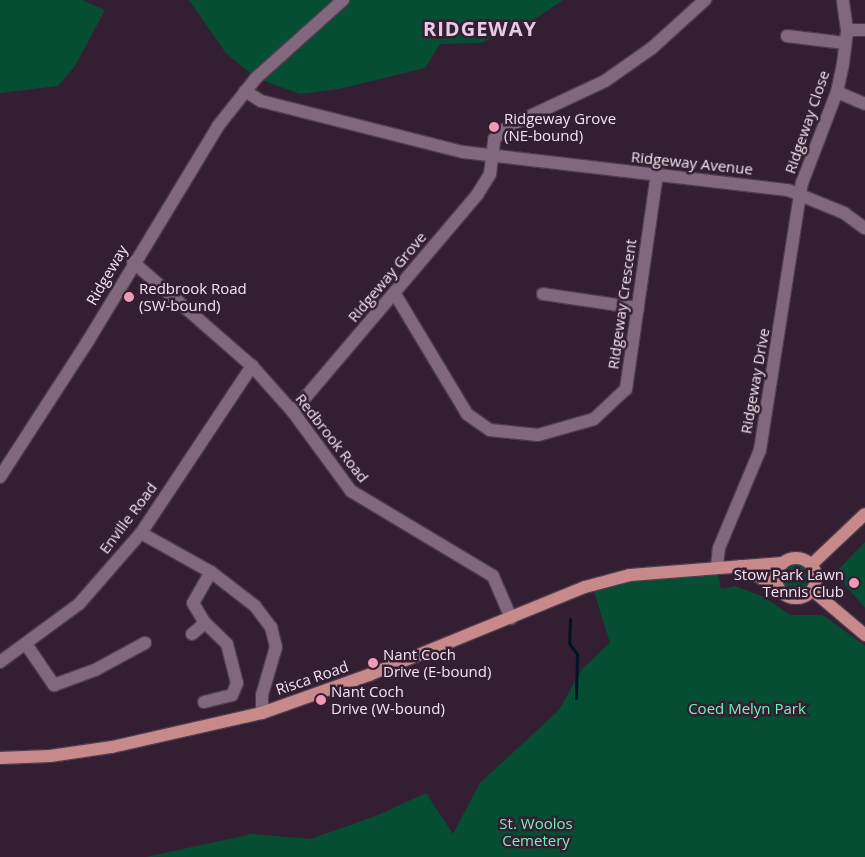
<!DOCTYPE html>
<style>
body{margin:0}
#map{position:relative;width:865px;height:857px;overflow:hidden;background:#341f32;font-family:"Open Sans",sans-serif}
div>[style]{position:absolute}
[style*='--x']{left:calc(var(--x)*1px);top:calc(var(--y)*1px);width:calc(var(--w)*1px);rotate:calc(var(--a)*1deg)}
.green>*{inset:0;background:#054e33}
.round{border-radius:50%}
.stream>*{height:3px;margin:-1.5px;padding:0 1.5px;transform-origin:1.5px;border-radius:1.5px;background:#001425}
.roads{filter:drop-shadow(1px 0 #4f3d4d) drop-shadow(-1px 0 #4f3d4d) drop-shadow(0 1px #4f3d4d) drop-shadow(0 -1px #4f3d4d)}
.minor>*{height:12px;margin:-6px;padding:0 6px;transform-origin:6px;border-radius:6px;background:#81687e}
.major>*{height:12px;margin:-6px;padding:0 6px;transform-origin:6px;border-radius:6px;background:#c8898b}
.major>.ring{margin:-6px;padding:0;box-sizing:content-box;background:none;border:12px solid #c8898b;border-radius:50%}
.dots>*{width:14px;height:14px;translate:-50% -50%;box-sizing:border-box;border:2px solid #341f32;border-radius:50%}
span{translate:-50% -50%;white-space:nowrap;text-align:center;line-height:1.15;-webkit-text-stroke:5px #341f32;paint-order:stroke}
.poi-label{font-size:15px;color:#f2e4f0}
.left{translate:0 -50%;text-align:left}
.right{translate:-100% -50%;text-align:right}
.street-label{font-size:15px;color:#f2e4f0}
.park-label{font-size:15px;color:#6ff4b6}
.district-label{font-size:20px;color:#e7cbe3;font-weight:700;letter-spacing:1px}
</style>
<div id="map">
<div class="green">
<div style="clip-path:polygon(0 0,82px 0,105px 10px,75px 66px,58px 86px,0 93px)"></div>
<div style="clip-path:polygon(189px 0,563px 0,532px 21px,481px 43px,440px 44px,425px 68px,339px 89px,300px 94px,256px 78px,226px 53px)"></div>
<div style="clip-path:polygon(865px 542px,865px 608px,835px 573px)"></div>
<div class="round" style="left:782px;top:564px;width:28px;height:28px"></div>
<div style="clip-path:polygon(717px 566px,721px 589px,735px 586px,764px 597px,790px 615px,823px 615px,865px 646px,865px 857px,146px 857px,252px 834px,310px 839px,376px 816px,426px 793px,453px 834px,480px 783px,559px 710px,582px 669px,610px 643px,592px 585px)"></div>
</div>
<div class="stream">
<div style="--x:570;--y:619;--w:24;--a:92"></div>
<div style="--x:569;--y:643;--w:14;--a:54"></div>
<div style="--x:577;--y:654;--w:44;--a:91.3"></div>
</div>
<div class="roads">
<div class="minor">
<div style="--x:847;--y:30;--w:18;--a:0"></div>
<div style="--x:787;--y:36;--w:58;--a:6.9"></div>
<div style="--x:245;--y:91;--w:19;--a:32"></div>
<div style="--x:261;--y:101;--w:208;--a:14.2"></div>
<div style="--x:463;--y:152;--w:327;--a:6.7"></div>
<div style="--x:788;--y:190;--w:61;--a:22.3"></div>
<div style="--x:844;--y:213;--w:26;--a:36"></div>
<div style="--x:837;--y:92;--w:30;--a:23"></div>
<div style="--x:133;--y:262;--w:158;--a:41.2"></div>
<div style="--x:252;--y:366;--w:62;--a:48.3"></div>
<div style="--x:293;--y:412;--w:98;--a:53.7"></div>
<div style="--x:351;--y:491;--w:165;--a:30.9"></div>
<div style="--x:493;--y:576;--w:46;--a:66.8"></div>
<div style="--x:395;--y:294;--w:140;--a:59"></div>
<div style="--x:467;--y:414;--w:28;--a:35"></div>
<div style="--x:490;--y:430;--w:48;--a:5.9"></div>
<div style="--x:538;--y:435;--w:58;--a:-15.9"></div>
<div style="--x:594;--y:419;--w:44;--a:-43.2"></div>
<div style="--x:626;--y:389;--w:216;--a:-81.8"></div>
<div style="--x:543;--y:294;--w:96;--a:8.4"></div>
<div style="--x:293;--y:412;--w:285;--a:-49.7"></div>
<div style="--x:477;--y:195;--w:25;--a:-58"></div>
<div style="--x:490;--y:174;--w:35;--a:-83"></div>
<div style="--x:494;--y:139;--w:20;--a:-41"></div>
<div style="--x:509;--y:126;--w:106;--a:-25.1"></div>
<div style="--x:605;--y:81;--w:57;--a:-35.1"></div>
<div style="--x:652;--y:48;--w:72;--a:-42.2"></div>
<div style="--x:0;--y:477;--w:162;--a:-57.1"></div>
<div style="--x:88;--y:341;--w:251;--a:-58.8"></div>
<div style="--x:218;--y:126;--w:61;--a:-51.6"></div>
<div style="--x:256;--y:78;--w:117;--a:-41.9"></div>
<div style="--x:141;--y:533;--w:80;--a:29.1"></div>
<div style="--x:211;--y:572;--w:56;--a:37.7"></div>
<div style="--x:255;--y:606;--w:26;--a:53"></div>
<div style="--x:271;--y:627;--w:21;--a:76"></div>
<div style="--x:276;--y:647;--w:50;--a:106.3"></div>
<div style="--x:262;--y:695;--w:18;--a:90"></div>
<div style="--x:717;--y:566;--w:18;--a:-84"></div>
<div style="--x:719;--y:548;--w:106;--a:-67.3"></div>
<div style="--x:760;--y:450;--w:270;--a:-81.1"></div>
<div style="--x:802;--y:183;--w:97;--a:-69"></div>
<div style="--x:837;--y:92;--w:29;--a:-78"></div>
<div style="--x:843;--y:64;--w:34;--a:-83"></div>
<div style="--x:847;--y:30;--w:30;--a:-98"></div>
<div style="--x:192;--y:634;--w:17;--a:-40"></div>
<div style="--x:26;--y:644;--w:50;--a:55.7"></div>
<div style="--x:54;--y:685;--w:44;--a:-20.1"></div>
<div style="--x:95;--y:670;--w:57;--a:-28.4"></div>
<div style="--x:0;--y:662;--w:98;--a:-36.3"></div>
<div style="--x:79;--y:604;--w:94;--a:-48.9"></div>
<div style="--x:141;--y:533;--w:201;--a:-56.4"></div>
<div style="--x:204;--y:702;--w:29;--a:-14"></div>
<div style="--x:232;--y:695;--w:13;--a:-67"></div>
<div style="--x:237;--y:683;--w:40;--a:-104.4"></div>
<div style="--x:227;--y:644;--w:30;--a:-136"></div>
<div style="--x:205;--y:623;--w:23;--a:-121"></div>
<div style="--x:193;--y:603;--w:36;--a:-60"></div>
</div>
<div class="major">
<div class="ring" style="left:776px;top:558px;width:28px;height:28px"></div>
<div style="--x:811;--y:565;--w:74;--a:-43.4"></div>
<div style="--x:740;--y:566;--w:43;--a:29.6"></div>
<div style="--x:812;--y:590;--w:70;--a:40.3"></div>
<div style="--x:0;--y:758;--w:50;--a:-2.3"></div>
<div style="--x:50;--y:756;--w:63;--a:-8.3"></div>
<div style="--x:112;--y:747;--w:154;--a:-12.8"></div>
<div style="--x:262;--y:713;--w:114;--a:-19.6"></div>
<div style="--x:369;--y:675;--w:233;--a:-22.2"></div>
<div style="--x:585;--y:587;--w:47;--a:-14.9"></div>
<div style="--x:630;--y:575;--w:153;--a:-4.5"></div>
</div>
</div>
<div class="dots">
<div style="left:494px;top:127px;background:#f09ab6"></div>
<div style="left:129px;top:297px;background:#f09ab6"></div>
<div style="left:854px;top:583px;background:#f09ab6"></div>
<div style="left:373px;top:663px;background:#f09ab6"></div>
<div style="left:321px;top:700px;background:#f09ab6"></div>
</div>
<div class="poi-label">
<span class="left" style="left:504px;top:127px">Ridgeway Grove<br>(NE-bound)</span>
<span class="left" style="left:139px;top:297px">Redbrook Road<br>(SW-bound)</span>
<span class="right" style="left:844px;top:583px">Stow Park Lawn<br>Tennis Club</span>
<span class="left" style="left:383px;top:663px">Nant Coch<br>Drive (E-bound)</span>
<span class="left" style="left:331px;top:700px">Nant Coch<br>Drive (W-bound)</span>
</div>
<div class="street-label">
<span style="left:807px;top:122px;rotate:-71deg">Ridgeway Close</span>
<span style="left:692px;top:163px;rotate:6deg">Ridgeway Avenue</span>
<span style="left:107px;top:275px;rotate:-60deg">Ridgeway</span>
<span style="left:387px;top:277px;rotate:-50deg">Ridgeway Grove</span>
<span style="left:622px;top:304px;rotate:-82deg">Ridgeway Crescent</span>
<span style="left:755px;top:381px;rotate:-80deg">Ridgeway Drive</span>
<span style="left:332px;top:438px;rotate:52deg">Redbrook Road</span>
<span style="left:128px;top:518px;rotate:-53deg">Enville Road</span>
<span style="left:312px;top:678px;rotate:-19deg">Risca Road</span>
</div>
<div class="park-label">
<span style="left:747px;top:709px">Coed Melyn Park</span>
<span style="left:536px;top:832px">St. Woolos<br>Cemetery</span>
</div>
<div class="district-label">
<span style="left:480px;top:28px">RIDGEWAY</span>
</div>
</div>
